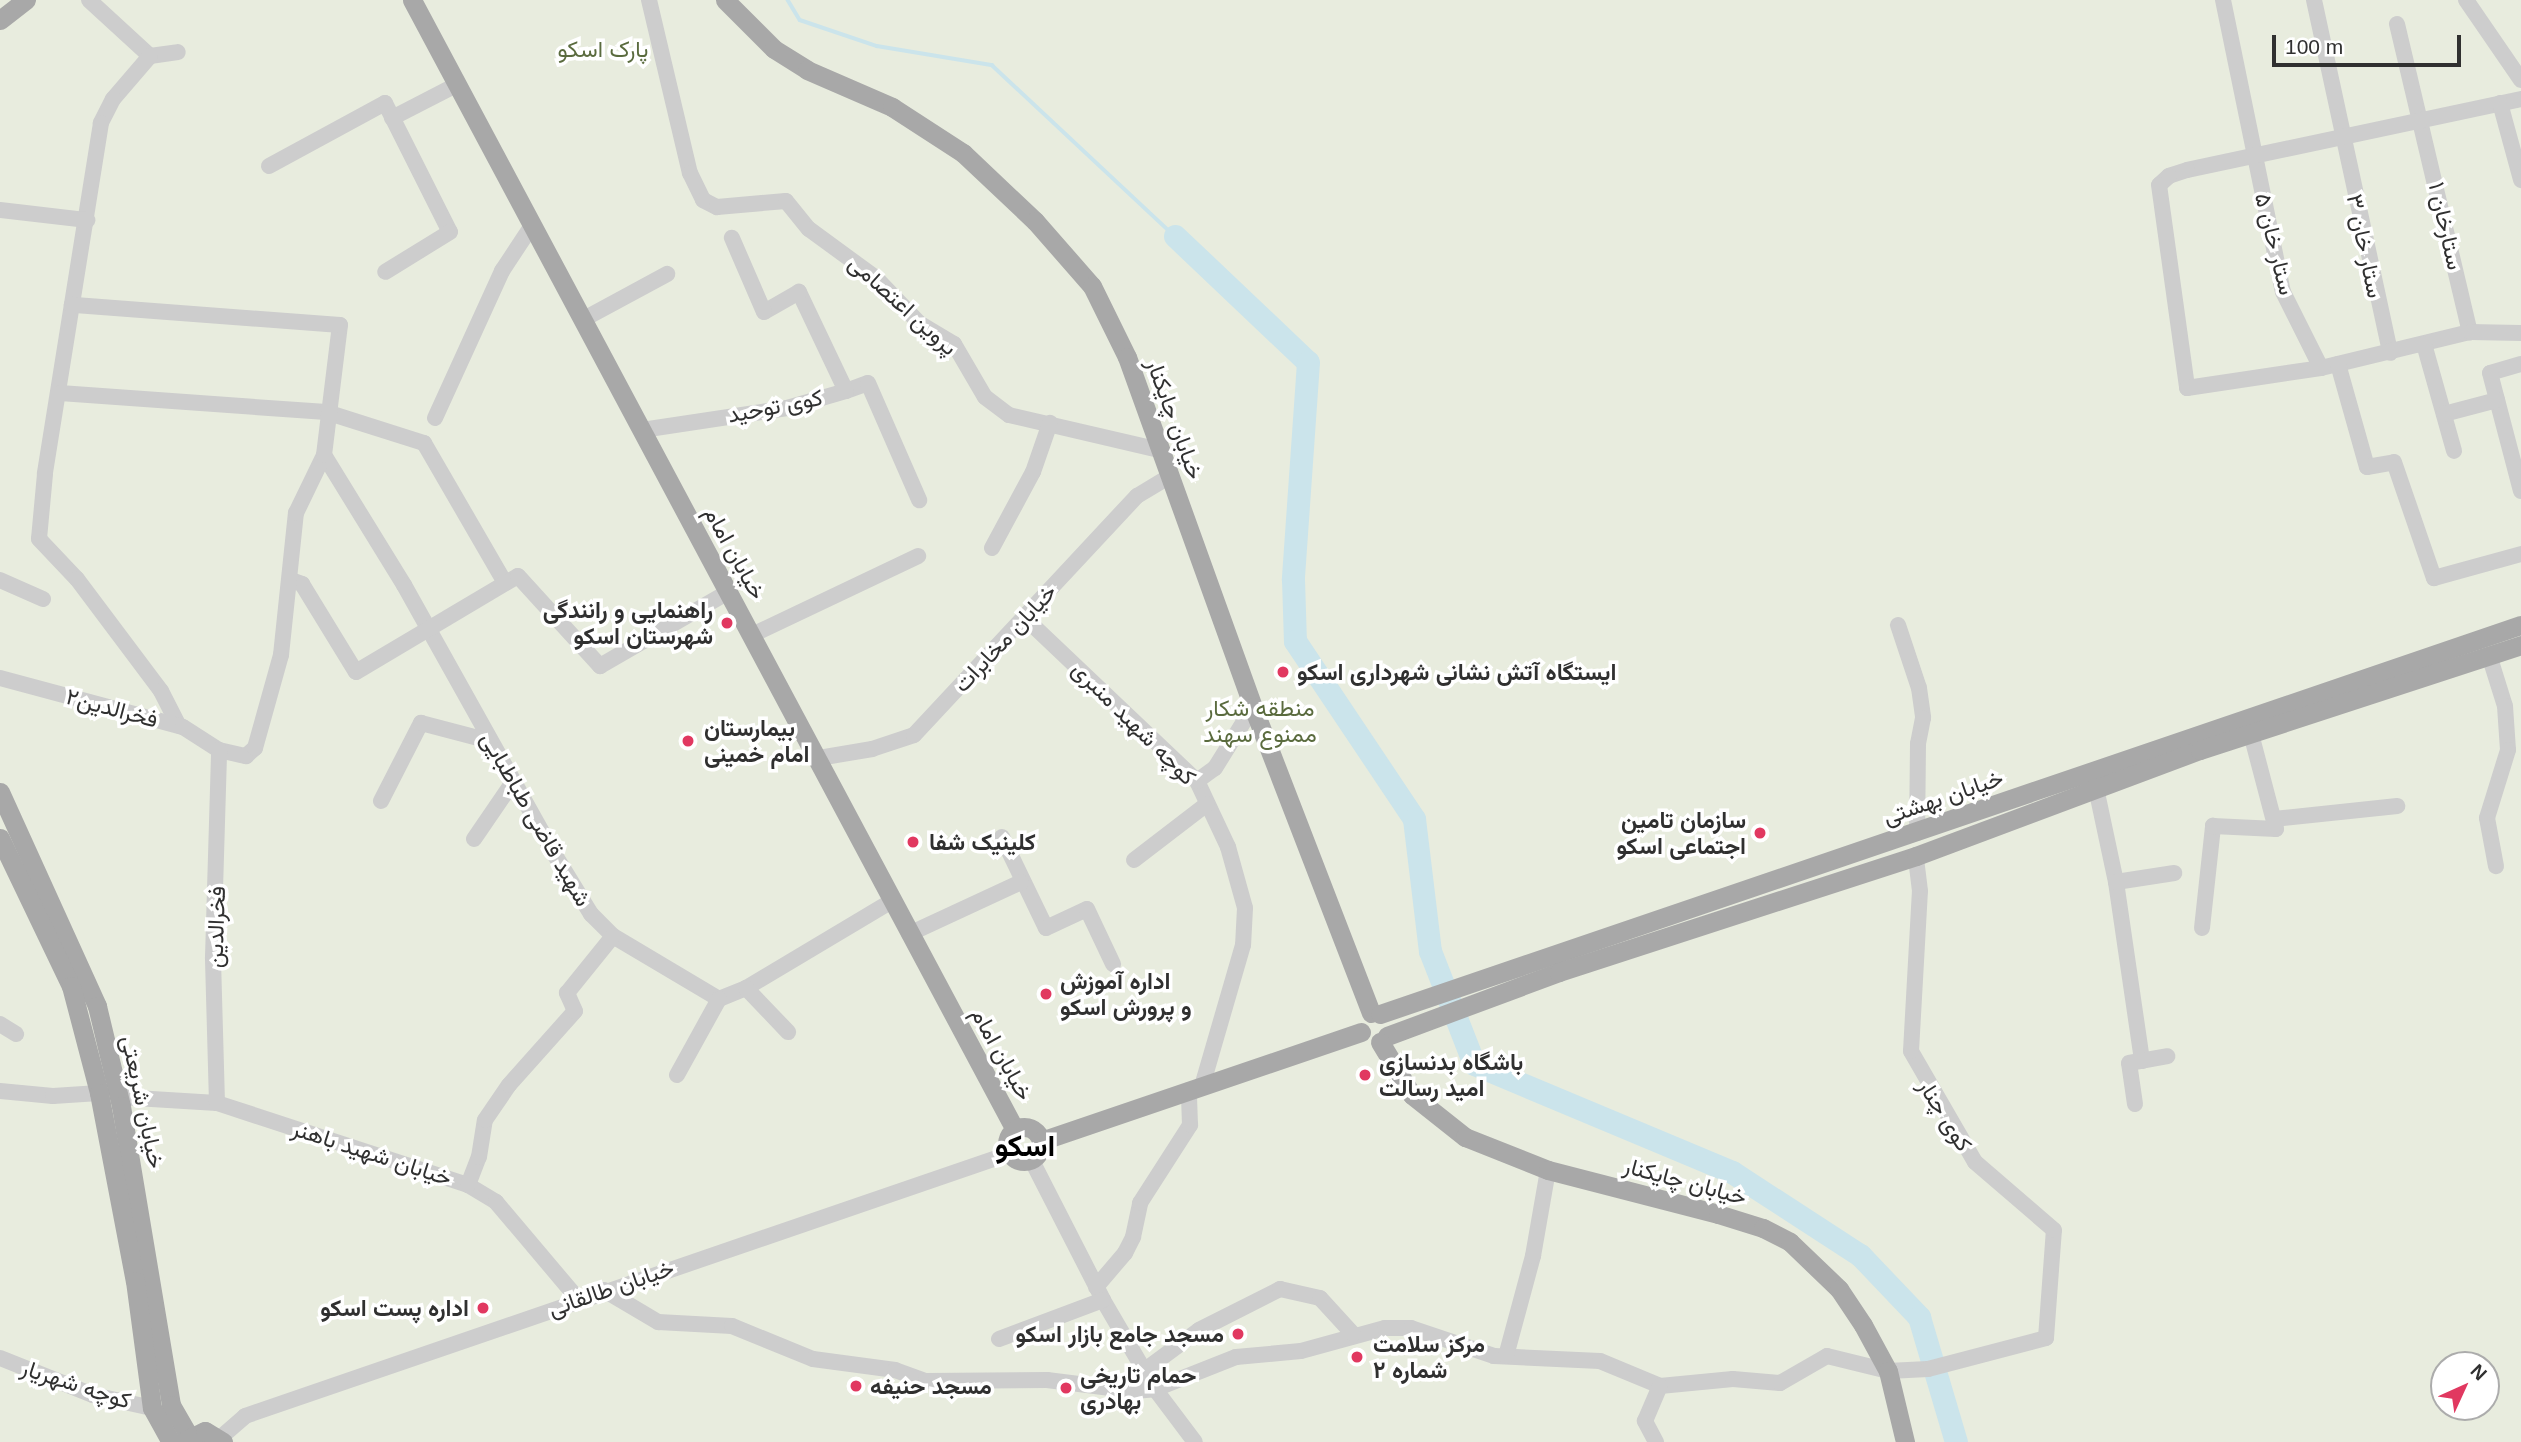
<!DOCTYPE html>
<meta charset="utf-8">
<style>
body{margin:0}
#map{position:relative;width:2521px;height:1442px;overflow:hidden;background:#fff;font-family:Arial,Vazirmatn,sans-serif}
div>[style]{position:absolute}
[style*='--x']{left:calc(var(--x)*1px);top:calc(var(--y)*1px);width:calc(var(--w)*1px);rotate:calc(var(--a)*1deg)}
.green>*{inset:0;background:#e8ecde}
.stream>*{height:3.5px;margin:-1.75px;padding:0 1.75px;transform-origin:1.75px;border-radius:1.75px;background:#cbe4eb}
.river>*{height:23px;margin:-11.5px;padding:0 11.5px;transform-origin:11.5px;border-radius:11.5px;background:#cbe4eb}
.minor>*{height:16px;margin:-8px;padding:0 8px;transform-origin:8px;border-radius:8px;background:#cdcdcd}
.major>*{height:19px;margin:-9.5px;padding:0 9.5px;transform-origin:9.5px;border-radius:9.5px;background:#a8a8a8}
.major>.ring{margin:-9.5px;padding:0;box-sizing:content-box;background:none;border:19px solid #a8a8a8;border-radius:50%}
.dots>*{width:19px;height:19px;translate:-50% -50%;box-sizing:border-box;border:4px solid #fff;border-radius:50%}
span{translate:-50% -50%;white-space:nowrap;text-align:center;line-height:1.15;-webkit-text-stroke:7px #fff;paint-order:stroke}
.park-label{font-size:23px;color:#5a6b3e}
.street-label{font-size:23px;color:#303030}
.poi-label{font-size:23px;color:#303030;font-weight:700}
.right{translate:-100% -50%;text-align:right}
.left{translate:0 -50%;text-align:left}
.district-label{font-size:30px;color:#000;font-weight:700}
.north{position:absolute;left:2430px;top:1351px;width:70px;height:70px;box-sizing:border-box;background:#fff;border:2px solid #acacac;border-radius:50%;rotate:45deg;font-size:19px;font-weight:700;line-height:28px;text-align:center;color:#303030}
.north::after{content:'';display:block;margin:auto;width:24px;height:32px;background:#e13860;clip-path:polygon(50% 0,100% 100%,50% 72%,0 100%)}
.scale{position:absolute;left:2272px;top:35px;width:189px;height:32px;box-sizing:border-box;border:4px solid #303030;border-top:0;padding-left:9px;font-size:21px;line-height:24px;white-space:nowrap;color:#303030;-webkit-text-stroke:5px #fff;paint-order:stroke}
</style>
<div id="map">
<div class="green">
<div style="clip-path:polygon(evenodd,0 0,2521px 0,2521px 1442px,0 1442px,0 0,2444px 1365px,2486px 1365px,2486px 1407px,2444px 1407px,2444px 1365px)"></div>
</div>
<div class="stream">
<div style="--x:788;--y:0;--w:23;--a:59"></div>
<div style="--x:800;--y:20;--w:81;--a:18.7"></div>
<div style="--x:877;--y:46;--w:117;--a:9.4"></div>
<div style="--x:992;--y:65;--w:250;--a:43.1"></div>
</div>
<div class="river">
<div style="--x:1175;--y:236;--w:183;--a:43.5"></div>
<div style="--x:1308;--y:362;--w:218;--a:94"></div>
<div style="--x:1293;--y:579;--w:62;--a:88.2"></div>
<div style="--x:1295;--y:641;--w:214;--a:56.2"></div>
<div style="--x:1414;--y:819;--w:133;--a:83.1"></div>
<div style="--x:1430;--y:951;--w:121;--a:68.7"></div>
<div style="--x:1474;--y:1064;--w:280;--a:22.7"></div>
<div style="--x:1732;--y:1172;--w:153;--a:33"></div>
<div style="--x:1860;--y:1255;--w:86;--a:46.4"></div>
<div style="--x:1919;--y:1317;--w:130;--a:73.5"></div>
</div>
<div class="minor">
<div style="--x:89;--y:0;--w:83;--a:42.6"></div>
<div style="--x:150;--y:56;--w:28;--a:-8"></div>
<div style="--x:649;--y:0;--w:178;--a:76.7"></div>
<div style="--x:690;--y:173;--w:30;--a:64"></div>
<div style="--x:703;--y:200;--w:16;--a:27"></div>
<div style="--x:717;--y:207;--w:69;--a:-5"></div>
<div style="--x:786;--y:201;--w:36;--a:51"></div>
<div style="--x:809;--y:229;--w:83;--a:36.2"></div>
<div style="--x:876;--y:278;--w:62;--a:46.3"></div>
<div style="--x:919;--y:323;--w:41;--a:31"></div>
<div style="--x:954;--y:344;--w:61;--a:59.7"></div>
<div style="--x:985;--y:397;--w:30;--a:37"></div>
<div style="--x:1009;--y:415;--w:155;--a:13.1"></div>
<div style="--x:2223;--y:0;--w:298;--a:78.4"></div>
<div style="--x:2283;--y:292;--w:85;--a:63.4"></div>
<div style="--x:2314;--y:0;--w:361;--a:77.8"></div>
<div style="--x:2466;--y:0;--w:97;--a:55.5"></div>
<div style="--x:2397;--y:24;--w:317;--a:76.7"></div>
<div style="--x:150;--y:56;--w:57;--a:130.7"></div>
<div style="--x:113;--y:99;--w:27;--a:117"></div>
<div style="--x:101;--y:123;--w:355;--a:99.1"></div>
<div style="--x:45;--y:474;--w:65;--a:95.3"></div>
<div style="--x:39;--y:539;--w:55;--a:46.5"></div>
<div style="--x:77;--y:579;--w:140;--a:53.1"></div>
<div style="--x:161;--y:691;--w:39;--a:63"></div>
<div style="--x:2521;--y:99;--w:341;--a:168"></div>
<div style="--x:2187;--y:170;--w:19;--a:162"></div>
<div style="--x:2169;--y:176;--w:13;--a:138"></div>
<div style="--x:2159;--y:185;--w:205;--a:82.1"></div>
<div style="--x:2187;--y:388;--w:135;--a:-8.5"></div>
<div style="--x:2321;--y:368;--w:153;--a:-13.6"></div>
<div style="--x:2470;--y:332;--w:51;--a:1.1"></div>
<div style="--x:2500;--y:103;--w:80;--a:74.7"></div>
<div style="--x:392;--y:118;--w:74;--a:-27.3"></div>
<div style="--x:269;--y:166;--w:132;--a:-28.5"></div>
<div style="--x:385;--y:103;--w:144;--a:63.3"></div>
<div style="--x:450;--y:232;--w:76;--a:148.4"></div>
<div style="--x:0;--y:210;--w:88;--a:6.6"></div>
<div style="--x:582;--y:320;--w:97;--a:-28.4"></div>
<div style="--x:2424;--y:344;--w:111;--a:74.3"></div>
<div style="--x:2338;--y:364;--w:107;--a:74.3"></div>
<div style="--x:2367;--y:467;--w:27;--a:-10"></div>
<div style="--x:2394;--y:462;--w:123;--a:71"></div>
<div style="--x:2434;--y:578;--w:90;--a:-15.4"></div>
<div style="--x:2521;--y:364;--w:32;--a:164"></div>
<div style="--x:2490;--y:373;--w:122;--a:75.3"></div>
<div style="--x:846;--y:391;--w:23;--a:-20"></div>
<div style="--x:868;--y:383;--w:128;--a:66.4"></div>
<div style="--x:60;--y:393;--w:267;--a:4.1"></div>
<div style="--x:326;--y:412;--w:103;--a:17.6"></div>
<div style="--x:424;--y:443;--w:162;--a:59.9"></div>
<div style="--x:2444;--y:414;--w:55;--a:-14.8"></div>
<div style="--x:435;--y:418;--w:162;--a:-65.5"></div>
<div style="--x:502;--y:271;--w:53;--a:-56.6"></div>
<div style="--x:642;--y:430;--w:147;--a:-8.6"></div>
<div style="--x:787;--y:408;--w:61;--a:-16.1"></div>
<div style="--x:846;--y:391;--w:110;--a:-115.4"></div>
<div style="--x:799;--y:292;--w:40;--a:150.3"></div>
<div style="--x:764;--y:312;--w:81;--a:-113.4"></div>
<div style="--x:324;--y:455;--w:153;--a:58.4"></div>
<div style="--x:404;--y:585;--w:306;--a:60.8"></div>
<div style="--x:553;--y:852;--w:73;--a:58.5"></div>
<div style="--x:591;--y:914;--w:31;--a:45"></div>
<div style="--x:613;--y:936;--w:123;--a:30.7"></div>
<div style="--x:719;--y:999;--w:29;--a:-22"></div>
<div style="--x:746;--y:988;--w:170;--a:-30.8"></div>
<div style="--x:992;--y:548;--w:86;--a:-61.7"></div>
<div style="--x:1033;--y:472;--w:52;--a:-70.9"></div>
<div style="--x:0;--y:580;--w:47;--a:23.8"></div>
<div style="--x:291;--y:580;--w:12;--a:20"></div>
<div style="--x:302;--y:584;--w:103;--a:58.5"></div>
<div style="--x:356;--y:672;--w:188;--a:-30.7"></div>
<div style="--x:518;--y:576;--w:122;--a:47.7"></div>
<div style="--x:600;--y:666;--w:148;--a:-30"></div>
<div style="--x:1024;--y:617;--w:238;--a:43.5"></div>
<div style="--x:1197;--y:781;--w:73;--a:64.8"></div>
<div style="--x:1228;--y:847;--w:63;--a:74.4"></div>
<div style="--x:1245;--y:908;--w:37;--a:93"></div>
<div style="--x:1243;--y:945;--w:147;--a:106.2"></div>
<div style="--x:1898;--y:625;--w:66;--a:71.6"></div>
<div style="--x:1919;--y:688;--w:30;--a:82"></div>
<div style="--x:1923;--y:718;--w:26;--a:101"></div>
<div style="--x:1918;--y:744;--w:89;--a:90.6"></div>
<div style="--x:752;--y:635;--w:184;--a:-25.4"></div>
<div style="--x:2489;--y:655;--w:53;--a:72.6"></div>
<div style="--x:2505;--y:706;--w:44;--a:86.1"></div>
<div style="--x:2508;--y:750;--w:71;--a:107.2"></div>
<div style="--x:2487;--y:818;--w:49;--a:79.4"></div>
<div style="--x:0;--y:678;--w:189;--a:15"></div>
<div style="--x:183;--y:727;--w:43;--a:32.6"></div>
<div style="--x:219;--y:750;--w:28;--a:13"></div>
<div style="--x:246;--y:756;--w:12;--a:-42"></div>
<div style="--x:255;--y:748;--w:97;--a:-74.4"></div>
<div style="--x:281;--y:655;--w:143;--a:-84"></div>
<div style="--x:296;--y:513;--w:64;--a:-64.2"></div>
<div style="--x:324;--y:455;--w:131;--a:-83"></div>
<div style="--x:340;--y:325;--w:269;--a:-175.7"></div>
<div style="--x:819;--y:758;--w:54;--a:-9.6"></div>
<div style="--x:872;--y:749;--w:44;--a:-18.4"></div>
<div style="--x:914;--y:735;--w:327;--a:-47"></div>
<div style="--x:1137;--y:496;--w:37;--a:-31"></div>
<div style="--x:1197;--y:781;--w:22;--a:-36"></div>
<div style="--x:1215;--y:768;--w:72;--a:-58.1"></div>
<div style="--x:2096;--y:788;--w:96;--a:78"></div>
<div style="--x:2116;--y:882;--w:181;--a:81.7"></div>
<div style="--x:381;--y:801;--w:88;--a:-62.9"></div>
<div style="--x:421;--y:723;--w:71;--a:14.6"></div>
<div style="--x:2274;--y:819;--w:124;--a:-6"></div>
<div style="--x:1002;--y:837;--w:101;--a:64.2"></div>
<div style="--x:1046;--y:928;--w:45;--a:-24.9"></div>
<div style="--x:1087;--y:909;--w:61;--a:64.7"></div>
<div style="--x:474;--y:839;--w:69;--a:-55.6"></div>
<div style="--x:1134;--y:860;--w:92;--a:-37.5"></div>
<div style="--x:2116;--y:882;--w:59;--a:-8.8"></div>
<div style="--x:2202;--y:928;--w:103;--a:-83.8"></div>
<div style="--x:2213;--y:826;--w:63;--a:2.7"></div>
<div style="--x:2276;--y:829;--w:98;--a:-104.7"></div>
<div style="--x:909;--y:934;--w:123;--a:-24.9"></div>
<div style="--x:746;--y:988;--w:61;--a:46.3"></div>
<div style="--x:0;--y:1024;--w:19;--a:32"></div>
<div style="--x:677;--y:1075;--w:87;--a:-61.1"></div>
<div style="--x:0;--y:1091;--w:53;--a:5.4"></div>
<div style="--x:53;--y:1096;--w:46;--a:-3.7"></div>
<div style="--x:119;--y:1097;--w:98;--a:3.5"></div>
<div style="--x:217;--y:1103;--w:264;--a:18.1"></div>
<div style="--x:468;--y:1185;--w:33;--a:31"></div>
<div style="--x:496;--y:1202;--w:127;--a:49.8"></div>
<div style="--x:217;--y:1103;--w:146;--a:-91.6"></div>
<div style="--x:213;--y:957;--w:207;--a:-88.3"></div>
<div style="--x:2135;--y:1104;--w:41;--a:-98.3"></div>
<div style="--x:2129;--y:1063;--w:39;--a:-10"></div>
<div style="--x:1031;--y:1159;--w:158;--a:62.9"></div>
<div style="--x:1103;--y:1300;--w:103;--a:59.7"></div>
<div style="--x:1155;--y:1389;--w:66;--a:53"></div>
<div style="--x:468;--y:1185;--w:30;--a:-69"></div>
<div style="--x:479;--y:1157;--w:37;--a:-81"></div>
<div style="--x:485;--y:1120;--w:42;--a:-55.6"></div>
<div style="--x:509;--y:1085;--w:99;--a:-48.3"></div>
<div style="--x:575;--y:1011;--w:20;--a:-114"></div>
<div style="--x:567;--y:993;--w:73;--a:-51.1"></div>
<div style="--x:1096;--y:1287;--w:45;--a:-49.5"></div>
<div style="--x:1125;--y:1253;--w:18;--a:-63"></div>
<div style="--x:1133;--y:1237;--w:35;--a:-78"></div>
<div style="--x:1140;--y:1203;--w:93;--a:-57.3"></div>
<div style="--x:1190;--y:1125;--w:35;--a:-92"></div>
<div style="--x:604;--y:1290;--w:63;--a:30.7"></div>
<div style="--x:658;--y:1322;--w:74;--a:3.1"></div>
<div style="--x:732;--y:1326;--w:87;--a:22.2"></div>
<div style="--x:813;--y:1359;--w:83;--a:7.6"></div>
<div style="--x:895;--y:1370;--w:33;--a:20"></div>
<div style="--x:926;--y:1381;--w:121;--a:-0.5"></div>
<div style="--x:1047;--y:1380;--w:88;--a:7.2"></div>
<div style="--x:1134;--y:1391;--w:21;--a:-5"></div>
<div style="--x:1155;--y:1389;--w:87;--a:-21.6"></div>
<div style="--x:1236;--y:1357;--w:65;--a:-5.3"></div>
<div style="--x:1301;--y:1351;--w:87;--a:-15.3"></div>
<div style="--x:1385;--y:1328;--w:26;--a:0"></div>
<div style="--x:1411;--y:1328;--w:88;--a:18.6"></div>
<div style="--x:1494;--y:1356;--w:106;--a:2.7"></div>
<div style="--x:1600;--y:1361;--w:65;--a:22.6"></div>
<div style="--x:1660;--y:1386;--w:73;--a:-5.5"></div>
<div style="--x:1733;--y:1379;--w:47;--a:4.9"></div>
<div style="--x:1780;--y:1383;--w:54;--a:-29.9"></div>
<div style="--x:1827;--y:1356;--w:63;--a:13.8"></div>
<div style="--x:1888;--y:1371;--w:40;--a:-2.9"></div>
<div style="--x:1928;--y:1369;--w:122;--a:-14.7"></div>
<div style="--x:2046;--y:1338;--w:108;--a:-85.8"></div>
<div style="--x:2054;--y:1230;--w:104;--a:-139.3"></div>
<div style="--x:1975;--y:1162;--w:128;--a:-120"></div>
<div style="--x:1911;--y:1051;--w:160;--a:-86.8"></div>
<div style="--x:1920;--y:891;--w:35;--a:-97"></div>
<div style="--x:999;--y:1339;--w:111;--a:-20.6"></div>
<div style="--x:1506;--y:1356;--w:104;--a:-74.9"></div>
<div style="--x:1533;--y:1256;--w:87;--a:-80.1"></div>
<div style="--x:0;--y:1358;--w:100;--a:21.7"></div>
<div style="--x:93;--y:1395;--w:60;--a:12.4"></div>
<div style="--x:1145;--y:1370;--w:67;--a:-36.5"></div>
<div style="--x:1199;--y:1330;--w:91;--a:-26.8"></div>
<div style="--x:1280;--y:1289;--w:41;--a:12.7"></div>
<div style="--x:1320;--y:1298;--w:49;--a:47.5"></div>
<div style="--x:220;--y:1438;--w:33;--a:-41"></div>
<div style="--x:245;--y:1416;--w:810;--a:-18.95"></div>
<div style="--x:1656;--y:1442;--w:24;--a:-118"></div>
<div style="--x:1645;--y:1421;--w:38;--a:-67"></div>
</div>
<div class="major">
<div style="--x:412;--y:0;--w:1281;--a:61.91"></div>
<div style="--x:725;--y:0;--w:69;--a:45"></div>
<div style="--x:774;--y:49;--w:39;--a:32"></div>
<div style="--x:807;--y:70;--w:93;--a:23.5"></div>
<div style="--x:892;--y:107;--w:85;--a:32.9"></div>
<div style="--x:963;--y:153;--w:99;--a:43.4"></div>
<div style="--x:1035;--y:221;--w:86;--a:48.8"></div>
<div style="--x:1092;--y:286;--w:79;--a:63.8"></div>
<div style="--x:1127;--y:357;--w:372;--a:70.2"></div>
<div style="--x:1253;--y:707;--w:328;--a:68.9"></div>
<div style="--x:0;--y:20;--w:33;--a:-38"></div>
<div style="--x:0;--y:792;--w:235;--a:65.6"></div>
<div style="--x:97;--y:1006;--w:103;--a:76.5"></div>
<div style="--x:121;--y:1106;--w:303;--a:80.5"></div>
<div style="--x:171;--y:1405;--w:34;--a:60"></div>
<div style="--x:0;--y:838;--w:164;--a:64.4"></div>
<div style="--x:71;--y:986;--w:111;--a:75.3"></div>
<div style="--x:99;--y:1093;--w:191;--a:79.2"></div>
<div style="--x:135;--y:1281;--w:128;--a:82.4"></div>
<div style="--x:152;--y:1408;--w:39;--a:61"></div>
<div style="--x:1380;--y:1014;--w:1205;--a:-18.83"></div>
<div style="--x:1387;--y:1036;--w:184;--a:-20.4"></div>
<div style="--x:1559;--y:972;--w:375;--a:-18"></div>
<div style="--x:1916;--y:856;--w:303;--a:-20.5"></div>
<div style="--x:2200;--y:750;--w:338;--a:-18.1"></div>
<div style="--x:1380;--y:1042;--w:62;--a:58.9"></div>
<div style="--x:1412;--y:1095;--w:68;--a:38.4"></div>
<div style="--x:1465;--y:1137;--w:89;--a:21.7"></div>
<div style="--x:1548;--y:1170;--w:176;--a:14.5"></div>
<div style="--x:1718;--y:1214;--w:47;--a:17.3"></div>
<div style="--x:1763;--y:1228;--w:30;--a:27"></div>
<div style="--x:1790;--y:1242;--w:68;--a:43.8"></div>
<div style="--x:1839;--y:1289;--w:43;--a:56.3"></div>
<div style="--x:1863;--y:1325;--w:52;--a:61.5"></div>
<div style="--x:1888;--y:1371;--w:73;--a:76.5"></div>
<div class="ring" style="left:1007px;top:1127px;width:15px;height:15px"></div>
<div style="--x:1041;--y:1141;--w:338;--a:-18.8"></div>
<div style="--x:182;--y:1442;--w:25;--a:-26"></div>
<div style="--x:205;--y:1431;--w:21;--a:31"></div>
</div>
<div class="dots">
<div style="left:727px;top:623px;background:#e13860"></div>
<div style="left:1283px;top:672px;background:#e13860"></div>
<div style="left:688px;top:741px;background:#e13860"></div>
<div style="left:1760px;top:833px;background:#e13860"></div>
<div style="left:913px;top:842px;background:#e13860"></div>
<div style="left:1046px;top:994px;background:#e13860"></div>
<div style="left:1365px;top:1075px;background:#e13860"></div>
<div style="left:483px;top:1308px;background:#e13860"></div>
<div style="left:1238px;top:1334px;background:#e13860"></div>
<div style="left:1357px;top:1357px;background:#e13860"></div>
<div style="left:856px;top:1386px;background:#e13860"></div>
<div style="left:1066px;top:1388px;background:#e13860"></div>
</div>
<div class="park-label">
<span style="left:603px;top:49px">پارک اسکو</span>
<span style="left:1260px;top:721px">منطقه شکار<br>ممنوع سهند</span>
</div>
<div class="street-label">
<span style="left:2446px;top:226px;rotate:77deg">ستارخان ۱</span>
<span style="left:2275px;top:244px;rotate:76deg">ستار خان ۵</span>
<span style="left:2365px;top:246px;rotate:78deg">ستار خان ۳</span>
<span style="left:903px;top:305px;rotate:42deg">پروین اعتصامی</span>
<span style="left:775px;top:406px;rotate:-11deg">کوی توحید</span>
<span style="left:1175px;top:419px;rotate:70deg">خیابان چایکنار</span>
<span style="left:735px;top:553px;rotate:61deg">خیابان امام</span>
<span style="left:1005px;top:638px;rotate:-47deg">خیابان مخابرات</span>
<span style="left:112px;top:708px;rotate:15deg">فخرالدین۲</span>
<span style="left:1134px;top:723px;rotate:45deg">کوچه شهید منبری</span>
<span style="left:1943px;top:797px;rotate:-19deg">خیابان بهشتی</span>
<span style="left:536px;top:819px;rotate:60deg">شهید قاضی طباطبایی</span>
<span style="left:216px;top:927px;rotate:-88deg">فخرالدین</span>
<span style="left:1002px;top:1054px;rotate:61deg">خیابان امام</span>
<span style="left:143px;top:1102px;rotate:78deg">خیابان شریعتی</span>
<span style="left:1945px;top:1115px;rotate:58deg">کوی چنار</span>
<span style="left:372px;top:1153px;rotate:18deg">خیابان شهید باهنر</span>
<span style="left:1685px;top:1181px;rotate:15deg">خیابان چایکنار</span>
<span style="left:611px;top:1288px;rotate:-19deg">خیابان طالقانی</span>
<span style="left:76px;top:1384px;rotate:18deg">کوچه شهریار</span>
</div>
<div class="poi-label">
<span class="right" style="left:713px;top:623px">راهنمایی و رانندگی<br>شهرستان اسکو</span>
<span class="left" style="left:1297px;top:672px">ایستگاه آتش نشانی شهرداری اسکو</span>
<span class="left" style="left:704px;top:741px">بیمارستان<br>امام خمینی</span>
<span class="right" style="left:1746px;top:833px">سازمان تامین<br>اجتماعی اسکو</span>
<span class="left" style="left:929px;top:842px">کلینیک شفا</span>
<span class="left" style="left:1060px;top:994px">اداره آموزش<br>و پرورش اسکو</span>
<span class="left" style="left:1379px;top:1075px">باشگاه بدنسازی<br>امید رسالت</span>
<span class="right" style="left:469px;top:1308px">اداره پست اسکو</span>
<span class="right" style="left:1224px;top:1334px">مسجد جامع بازار اسکو</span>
<span class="left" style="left:1373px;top:1357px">مرکز سلامت<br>شماره ۲</span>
<span class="left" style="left:1080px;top:1388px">حمام تاریخی<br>بهادری</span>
<span class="left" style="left:870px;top:1386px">مسجد حنیفه</span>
</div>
<div class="district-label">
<span style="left:1025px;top:1146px">اسکو</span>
</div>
<div class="north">N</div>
<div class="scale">100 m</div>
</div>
